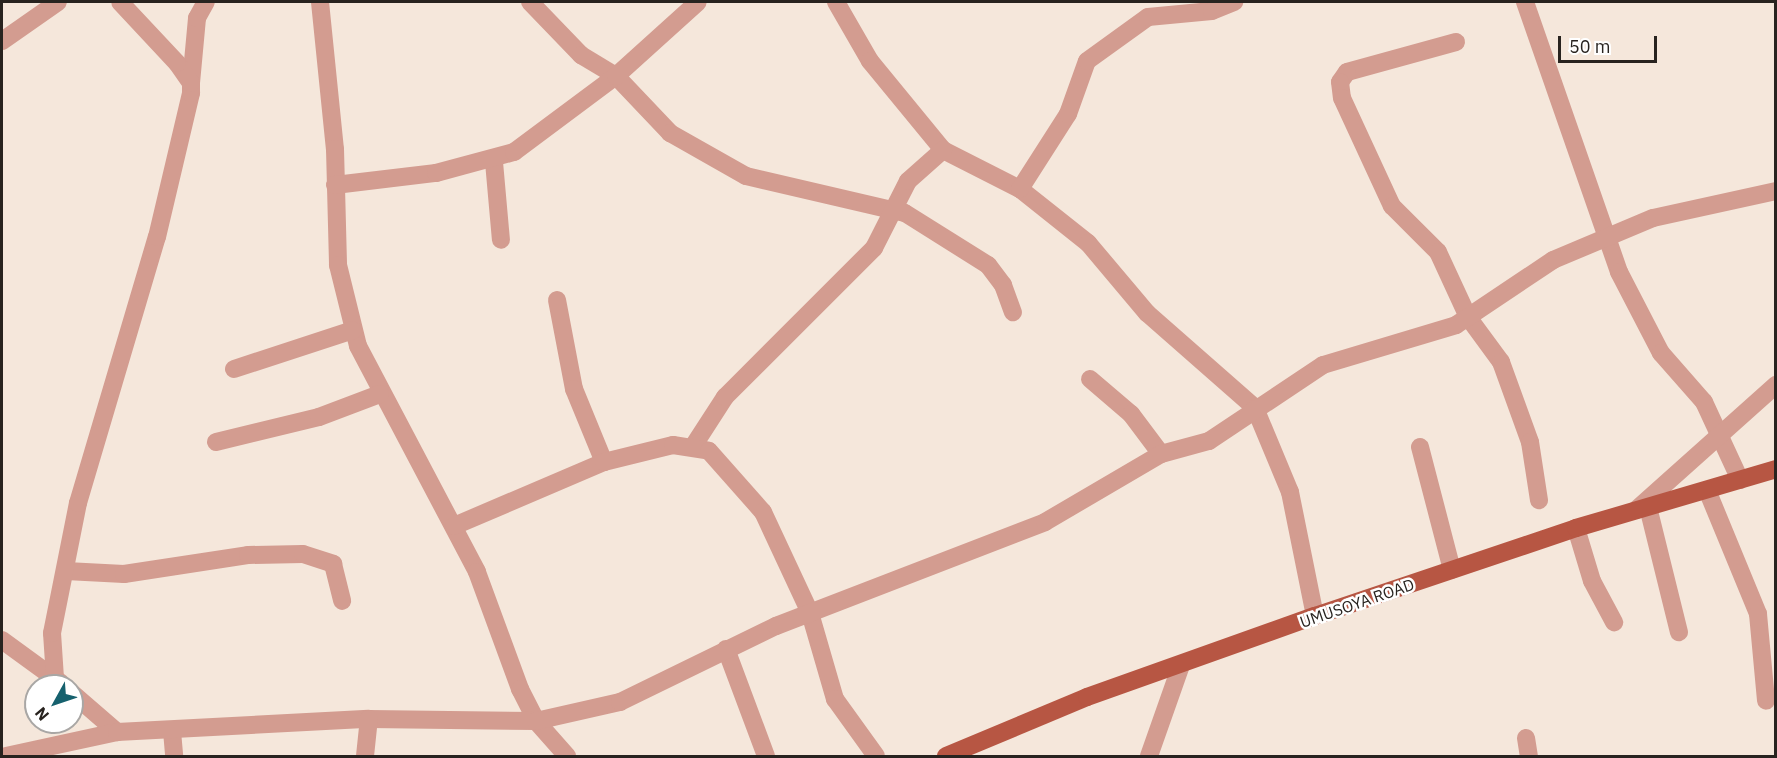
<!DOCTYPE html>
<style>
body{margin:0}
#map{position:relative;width:1777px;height:758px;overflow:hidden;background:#f5e7db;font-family:"IBM Plex Sans",sans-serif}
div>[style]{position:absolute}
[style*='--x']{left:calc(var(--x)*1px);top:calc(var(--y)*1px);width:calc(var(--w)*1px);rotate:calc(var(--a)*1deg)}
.minor>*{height:18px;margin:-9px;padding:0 9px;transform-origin:9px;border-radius:9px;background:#d39c90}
.major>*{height:18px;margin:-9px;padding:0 9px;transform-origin:9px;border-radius:9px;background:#b75643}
span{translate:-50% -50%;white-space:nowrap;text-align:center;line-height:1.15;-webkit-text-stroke:5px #fff;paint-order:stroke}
.street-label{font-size:16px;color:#28231f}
.frame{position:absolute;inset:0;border:3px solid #28231f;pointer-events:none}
.north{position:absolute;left:24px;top:674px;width:60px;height:60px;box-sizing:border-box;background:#fff;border:2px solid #a9a7a5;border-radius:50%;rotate:230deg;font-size:16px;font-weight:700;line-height:24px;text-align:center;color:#28231f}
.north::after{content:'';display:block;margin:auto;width:21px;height:27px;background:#16616e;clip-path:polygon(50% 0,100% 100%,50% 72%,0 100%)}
.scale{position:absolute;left:1558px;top:36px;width:99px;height:27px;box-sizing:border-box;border:3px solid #28231f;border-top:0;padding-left:8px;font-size:18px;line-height:21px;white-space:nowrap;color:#28231f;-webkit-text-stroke:4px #fff;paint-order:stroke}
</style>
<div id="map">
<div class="minor">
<div style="--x:320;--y:2;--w:148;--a:84.2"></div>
<div style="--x:335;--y:149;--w:116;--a:88.5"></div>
<div style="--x:338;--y:265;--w:83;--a:76.1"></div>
<div style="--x:358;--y:346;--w:255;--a:62.2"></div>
<div style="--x:477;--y:572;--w:125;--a:69.8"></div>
<div style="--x:520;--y:689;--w:36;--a:63"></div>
<div style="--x:536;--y:721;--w:47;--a:48.5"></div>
<div style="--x:530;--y:2;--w:74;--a:46.1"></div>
<div style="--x:581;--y:55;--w:41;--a:31"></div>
<div style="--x:616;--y:76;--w:79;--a:46.5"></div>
<div style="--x:670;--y:133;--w:87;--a:29.5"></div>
<div style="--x:746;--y:176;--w:163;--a:13.1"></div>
<div style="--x:905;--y:213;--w:98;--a:32.1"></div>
<div style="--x:988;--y:265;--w:25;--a:53"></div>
<div style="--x:1003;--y:285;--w:29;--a:70"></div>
<div style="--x:836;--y:2;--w:68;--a:60"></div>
<div style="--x:870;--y:61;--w:115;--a:50.6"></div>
<div style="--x:943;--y:150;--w:86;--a:26.9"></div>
<div style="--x:1020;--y:189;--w:87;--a:38.5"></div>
<div style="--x:1088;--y:243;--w:92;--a:49.9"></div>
<div style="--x:1147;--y:313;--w:144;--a:41.3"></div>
<div style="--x:1255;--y:408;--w:91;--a:67.4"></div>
<div style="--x:1290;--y:492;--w:126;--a:78.6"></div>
<div style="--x:1525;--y:2;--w:286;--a:70.8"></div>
<div style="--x:1619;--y:272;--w:91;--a:62.6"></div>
<div style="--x:1661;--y:353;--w:65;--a:48.7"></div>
<div style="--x:1704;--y:402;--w:86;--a:65.2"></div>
<div style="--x:2;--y:41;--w:68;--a:-34.9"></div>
<div style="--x:1456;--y:42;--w:113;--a:164.6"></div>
<div style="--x:1347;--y:72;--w:12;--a:125"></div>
<div style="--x:1340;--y:82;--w:16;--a:83"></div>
<div style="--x:1342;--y:98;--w:119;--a:65.2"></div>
<div style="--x:1392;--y:206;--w:65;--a:45"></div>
<div style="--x:1438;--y:252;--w:72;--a:65.2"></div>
<div style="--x:1468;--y:317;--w:56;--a:53.7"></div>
<div style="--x:1501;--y:362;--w:85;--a:70.1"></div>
<div style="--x:1530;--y:442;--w:59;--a:81.2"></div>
<div style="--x:191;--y:83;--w:65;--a:-84.7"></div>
<div style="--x:197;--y:18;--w:18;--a:-61"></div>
<div style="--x:494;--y:162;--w:78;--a:84.9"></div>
<div style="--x:335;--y:185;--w:102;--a:-6.8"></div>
<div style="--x:436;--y:173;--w:81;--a:-15.1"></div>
<div style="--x:514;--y:152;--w:127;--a:-36.7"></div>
<div style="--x:616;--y:76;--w:110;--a:-42.1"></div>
<div style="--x:1020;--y:189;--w:89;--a:-57.4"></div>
<div style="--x:1068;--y:114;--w:56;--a:-70.3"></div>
<div style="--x:1087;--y:61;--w:75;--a:-35.8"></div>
<div style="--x:1148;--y:17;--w:64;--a:-5.4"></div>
<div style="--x:1212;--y:11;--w:24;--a:-22"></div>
<div style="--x:557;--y:300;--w:91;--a:79.2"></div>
<div style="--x:574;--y:389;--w:79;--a:67.7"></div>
<div style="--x:234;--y:369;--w:125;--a:-18.1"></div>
<div style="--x:1090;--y:379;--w:54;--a:40.5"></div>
<div style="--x:1131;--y:414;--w:50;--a:53.1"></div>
<div style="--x:216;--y:442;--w:106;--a:-13.6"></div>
<div style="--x:319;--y:417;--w:65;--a:-20.7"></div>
<div style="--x:694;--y:445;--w:57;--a:-57.1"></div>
<div style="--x:725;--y:397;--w:211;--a:-45"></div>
<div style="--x:874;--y:248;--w:75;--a:-63.1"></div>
<div style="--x:908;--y:181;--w:47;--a:-41.5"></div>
<div style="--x:1420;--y:447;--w:127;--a:75.4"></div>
<div style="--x:1707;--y:490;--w:134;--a:67.6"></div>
<div style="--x:1758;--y:614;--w:87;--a:84.7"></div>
<div style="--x:1648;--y:507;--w:129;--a:76.1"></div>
<div style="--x:1636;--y:510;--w:188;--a:-41.8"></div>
<div style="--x:454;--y:526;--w:163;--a:-23.1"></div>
<div style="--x:604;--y:462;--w:71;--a:-13.8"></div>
<div style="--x:673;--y:445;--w:36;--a:9"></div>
<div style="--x:709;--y:451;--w:81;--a:48.5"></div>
<div style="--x:763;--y:512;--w:111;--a:65"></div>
<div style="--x:810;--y:613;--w:90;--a:73.8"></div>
<div style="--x:835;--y:699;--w:70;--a:54.3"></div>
<div style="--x:1576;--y:528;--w:55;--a:73.2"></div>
<div style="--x:1592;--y:581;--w:47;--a:61.8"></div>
<div style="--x:66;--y:571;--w:58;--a:3"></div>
<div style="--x:124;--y:574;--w:125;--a:-8.7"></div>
<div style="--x:248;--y:555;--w:55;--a:-1"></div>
<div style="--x:303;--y:554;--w:32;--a:18"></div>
<div style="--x:333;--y:564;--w:38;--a:76"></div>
<div style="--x:2;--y:640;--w:73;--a:36.1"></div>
<div style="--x:726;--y:649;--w:114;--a:69.5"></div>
<div style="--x:55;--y:678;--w:45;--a:-93.8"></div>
<div style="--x:52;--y:633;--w:133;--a:-78.7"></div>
<div style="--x:78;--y:503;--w:277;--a:-73.5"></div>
<div style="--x:157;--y:237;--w:148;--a:-76.7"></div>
<div style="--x:191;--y:93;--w:10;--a:-90"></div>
<div style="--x:191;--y:83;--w:24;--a:-125"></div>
<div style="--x:177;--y:63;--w:83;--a:-133.1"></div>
<div style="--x:72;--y:693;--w:60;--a:40.9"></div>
<div style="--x:172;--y:731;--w:25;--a:85"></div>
<div style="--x:1526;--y:738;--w:18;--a:81"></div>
<div style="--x:6;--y:756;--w:114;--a:-12.2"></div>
<div style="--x:117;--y:732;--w:252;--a:-3"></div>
<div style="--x:369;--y:719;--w:167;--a:0.7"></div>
<div style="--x:536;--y:721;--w:86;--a:-12.7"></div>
<div style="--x:620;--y:702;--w:174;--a:-26"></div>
<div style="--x:776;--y:626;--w:288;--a:-21.1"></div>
<div style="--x:1045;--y:522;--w:134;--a:-30.4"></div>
<div style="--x:1161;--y:454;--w:50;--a:-15.2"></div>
<div style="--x:1209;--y:441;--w:137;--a:-33.7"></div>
<div style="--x:1323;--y:365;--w:139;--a:-16.7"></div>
<div style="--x:1456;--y:325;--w:117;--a:-33.8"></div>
<div style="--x:1553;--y:260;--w:108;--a:-22.8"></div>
<div style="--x:1653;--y:218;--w:126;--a:-12.4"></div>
<div style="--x:365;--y:756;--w:37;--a:-84"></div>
<div style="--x:1149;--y:756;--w:96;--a:-70.6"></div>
</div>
<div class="major">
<div style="--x:946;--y:756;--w:153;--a:-22.7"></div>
<div style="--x:1087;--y:697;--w:242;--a:-19.6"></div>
<div style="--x:1315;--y:616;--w:275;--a:-18.6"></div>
<div style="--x:1576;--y:528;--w:209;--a:-16.4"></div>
</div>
<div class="street-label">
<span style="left:1357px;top:603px;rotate:-19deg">UMUSOYA ROAD</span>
</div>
<div class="frame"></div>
<div class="north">N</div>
<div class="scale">50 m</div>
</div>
